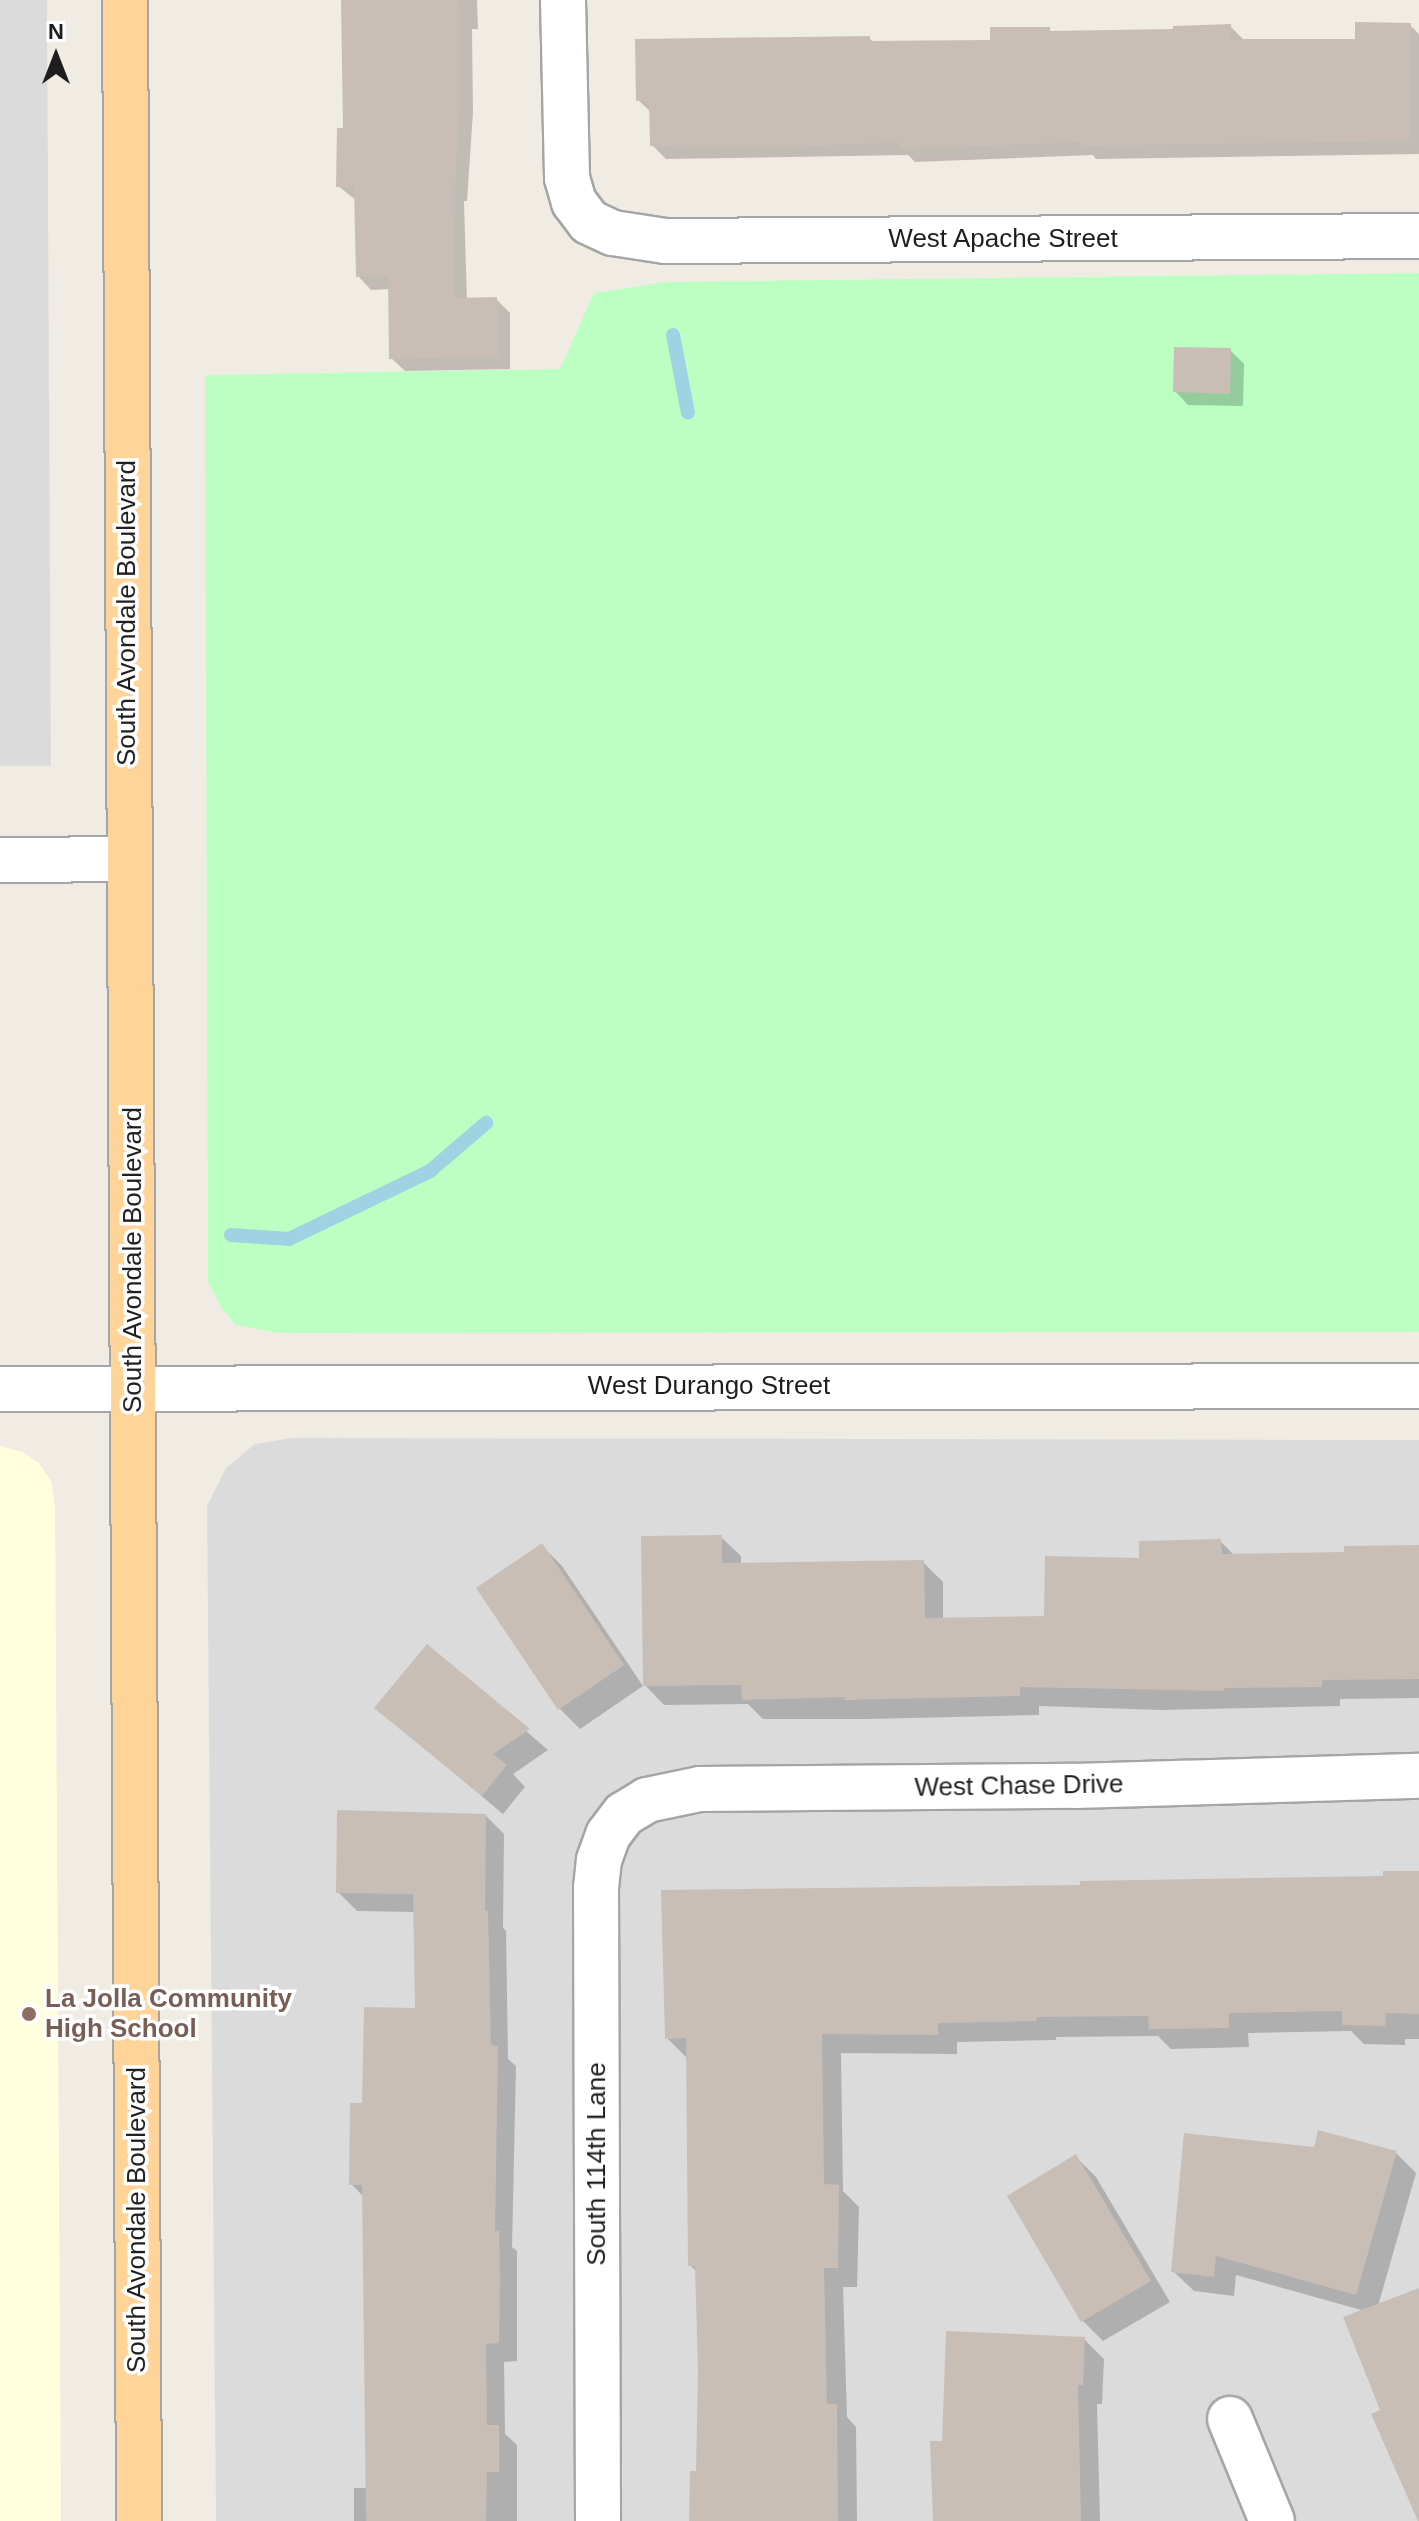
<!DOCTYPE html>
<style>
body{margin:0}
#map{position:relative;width:1419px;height:2521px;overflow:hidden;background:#f0ece3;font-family:Arial,sans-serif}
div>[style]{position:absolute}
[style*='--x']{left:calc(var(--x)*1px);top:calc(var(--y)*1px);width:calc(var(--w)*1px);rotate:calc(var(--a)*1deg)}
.residential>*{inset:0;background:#dcdbdb}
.education>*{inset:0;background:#ffd}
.park>*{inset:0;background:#bbffc2}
.shadow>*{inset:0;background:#0003}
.stream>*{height:14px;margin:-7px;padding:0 7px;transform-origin:7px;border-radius:7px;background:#9fd2e2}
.building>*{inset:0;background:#c8beb6}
.roads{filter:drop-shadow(2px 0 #a5a5a5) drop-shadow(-2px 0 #a5a5a5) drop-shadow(0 2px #a5a5a5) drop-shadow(0 -2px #a5a5a5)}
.minor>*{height:44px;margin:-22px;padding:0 22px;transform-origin:22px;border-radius:22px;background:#fff}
.major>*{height:44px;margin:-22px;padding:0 22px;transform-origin:22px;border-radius:22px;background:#ffd499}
.dots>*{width:22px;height:22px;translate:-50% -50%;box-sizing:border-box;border:4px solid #fff;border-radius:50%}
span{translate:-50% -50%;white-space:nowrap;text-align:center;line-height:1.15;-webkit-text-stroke:7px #fff;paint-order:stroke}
.street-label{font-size:26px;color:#1e1e1e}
.education-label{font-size:26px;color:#785e54;font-weight:700}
.left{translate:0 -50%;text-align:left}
.north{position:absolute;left:16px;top:16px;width:80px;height:80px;-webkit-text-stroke:6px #fff;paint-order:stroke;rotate:0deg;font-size:22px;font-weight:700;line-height:32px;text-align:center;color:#1e1e1e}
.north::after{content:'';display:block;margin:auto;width:28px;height:36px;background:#1e1e1e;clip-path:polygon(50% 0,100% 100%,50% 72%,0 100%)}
</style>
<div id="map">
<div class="residential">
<div style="clip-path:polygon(0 0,47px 0,51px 766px,0 766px)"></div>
<div style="clip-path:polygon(292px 1438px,1419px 1440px,1419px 2521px,216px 2521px,207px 1506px,226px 1468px,255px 1444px)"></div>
</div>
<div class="education">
<div style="clip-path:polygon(0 1446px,22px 1452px,39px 1463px,51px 1481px,55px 1506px,61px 2521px,0 2521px)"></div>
</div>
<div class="park">
<div style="clip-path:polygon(1419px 273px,1419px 1332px,278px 1333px,236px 1325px,222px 1309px,208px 1282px,205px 375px,560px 369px,594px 293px,667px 282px)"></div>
</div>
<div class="shadow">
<div style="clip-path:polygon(343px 0,477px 0,478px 29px,472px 29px,473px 112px,467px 201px,464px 201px,467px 300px,496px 299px,510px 313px,510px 369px,405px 371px,391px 358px,390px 289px,371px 290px,358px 276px,356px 200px,338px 186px,345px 130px)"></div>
<div style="clip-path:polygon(1410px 25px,1419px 34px,1419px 154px,1096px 159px,1093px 155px,915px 162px,908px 155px,666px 159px,652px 145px,652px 113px,638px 100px,869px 38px,875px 43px,992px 42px,1049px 29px,1052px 33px,1175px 31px,1230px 26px,1245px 41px,1357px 41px)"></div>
<div style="clip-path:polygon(1230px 350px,1244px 364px,1243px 406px,1188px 405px,1175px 391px)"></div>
<div style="clip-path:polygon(721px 1537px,741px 1556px,741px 1565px,923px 1562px,943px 1582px,943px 1620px,1046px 1618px,1141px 1560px,1221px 1542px,1235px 1556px,1346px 1554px,1419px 1548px,1419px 1698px,1340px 1699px,1340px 1706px,1161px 1710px,1039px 1706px,1039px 1715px,867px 1719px,763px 1719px,748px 1704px,664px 1705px,645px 1685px)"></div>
<div style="clip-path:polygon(542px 1546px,562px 1566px,643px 1686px,580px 1729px,560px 1709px,479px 1589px)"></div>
<div style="clip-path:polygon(427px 1646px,548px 1750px,513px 1774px,525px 1787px,503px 1814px,377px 1708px)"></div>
<div style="clip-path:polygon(486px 1816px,504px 1834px,503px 1928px,506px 1931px,508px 2059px,516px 2066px,512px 2247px,517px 2251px,517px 2361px,504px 2362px,505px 2434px,517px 2445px,517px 2521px,354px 2521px,354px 2488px,368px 2488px,364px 2197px,351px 2184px,364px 2105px,417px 2010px,416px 1912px,357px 1911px,338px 1892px)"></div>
<div style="clip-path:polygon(1419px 1873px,1419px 2039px,1405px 2039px,1405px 2045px,1364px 2044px,1351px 2031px,1248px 2033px,1249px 2047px,1171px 2049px,1158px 2036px,1056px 2037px,1056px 2040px,957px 2042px,957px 2054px,841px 2053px,843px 2191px,859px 2207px,857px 2287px,843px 2287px,847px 2417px,856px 2427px,857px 2521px,692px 2521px,698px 2473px,700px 2371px,697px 2272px,690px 2265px,687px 2058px,667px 2038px,1082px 1887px,1385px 1878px)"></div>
<div style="clip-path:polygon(1315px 2149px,1396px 2153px,1416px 2173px,1378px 2306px,1419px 2290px,1419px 2501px,1383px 2411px,1365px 2311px,1236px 2275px,1234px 2296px,1194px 2291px,1173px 2271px)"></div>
<div style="clip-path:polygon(1076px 2157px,1096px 2177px,1170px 2302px,1103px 2341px,1083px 2321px,1009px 2196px)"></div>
<div style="clip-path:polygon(1084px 2339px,1104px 2359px,1102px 2404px,1097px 2404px,1100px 2521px,935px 2521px,943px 2443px)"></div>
</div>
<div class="stream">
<div style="--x:673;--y:335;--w:79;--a:79.1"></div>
<div style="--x:231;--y:1235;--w:58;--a:3.9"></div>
<div style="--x:289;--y:1239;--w:157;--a:-25.7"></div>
<div style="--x:430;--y:1171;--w:74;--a:-40.6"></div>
</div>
<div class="building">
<div style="clip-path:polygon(341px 0,459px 0,460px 98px,455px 189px,452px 189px,455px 298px,497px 297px,498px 356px,389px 359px,388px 276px,356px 277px,354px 187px,336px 187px,337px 128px,343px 128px)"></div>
<div style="clip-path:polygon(1355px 22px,1411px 23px,1409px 141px,1081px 146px,1081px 142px,899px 149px,899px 142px,769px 148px,650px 146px,649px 101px,636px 101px,635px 39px,870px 36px,870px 41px,990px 40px,990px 27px,1050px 27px,1050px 31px,1173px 29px,1173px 26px,1231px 24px,1231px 39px,1355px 39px)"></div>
<div style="clip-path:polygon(1174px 347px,1231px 348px,1230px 394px,1173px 392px)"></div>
<div style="clip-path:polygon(722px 1535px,722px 1563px,924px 1560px,925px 1618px,1044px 1616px,1045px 1556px,1139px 1558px,1139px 1541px,1221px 1539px,1222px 1554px,1344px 1552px,1344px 1546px,1419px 1545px,1419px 1679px,1322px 1680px,1322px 1687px,1224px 1688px,1224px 1691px,1020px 1687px,1020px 1696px,845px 1700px,845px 1697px,742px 1700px,741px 1685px,643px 1686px,641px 1536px)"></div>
<div style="clip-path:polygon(542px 1543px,624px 1665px,558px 1710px,476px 1588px)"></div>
<div style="clip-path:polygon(427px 1644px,530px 1729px,493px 1754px,507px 1765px,482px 1796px,374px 1708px)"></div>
<div style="clip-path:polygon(337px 1810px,486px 1814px,485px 1911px,488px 1911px,491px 2045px,498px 2046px,495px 2231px,499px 2230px,500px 2278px,499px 2343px,486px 2344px,487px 2425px,499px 2425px,499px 2472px,487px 2472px,486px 2521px,366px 2521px,362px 2185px,349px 2185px,350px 2103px,362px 2103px,364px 2007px,415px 2008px,413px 1894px,336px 1893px)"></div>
<div style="clip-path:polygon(1383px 1871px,1419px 1871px,1419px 2014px,1386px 2013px,1385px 2026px,1342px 2025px,1342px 2011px,1229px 2013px,1229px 2028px,1149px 2029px,1148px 2016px,1036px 2017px,1037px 2021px,938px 2023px,938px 2035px,822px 2034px,824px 2184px,839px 2185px,838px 2268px,824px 2268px,827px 2404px,837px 2404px,838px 2521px,689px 2521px,690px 2471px,696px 2471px,698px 2371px,695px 2266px,688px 2266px,686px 2038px,665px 2039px,661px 1890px,1080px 1885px,1080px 1881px,1383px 1876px)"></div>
<div style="clip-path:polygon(1318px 2130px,1397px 2151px,1356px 2295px,1216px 2256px,1214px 2277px,1171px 2272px,1184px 2133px,1314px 2147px)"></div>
<div style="clip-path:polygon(1076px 2154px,1151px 2281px,1081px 2322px,1007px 2196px)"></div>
<div style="clip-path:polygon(1419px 2288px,1419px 2521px,1418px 2521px,1371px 2414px,1380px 2410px,1343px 2317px)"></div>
<div style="clip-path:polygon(946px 2331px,1085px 2337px,1083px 2385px,1078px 2385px,1081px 2521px,933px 2521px,930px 2441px,942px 2441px)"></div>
</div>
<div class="roads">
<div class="minor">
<div style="--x:563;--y:0;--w:178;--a:88.7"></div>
<div style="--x:567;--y:178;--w:25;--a:74"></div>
<div style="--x:574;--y:202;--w:25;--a:53"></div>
<div style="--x:589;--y:222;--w:26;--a:25"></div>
<div style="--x:613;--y:233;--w:53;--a:8.7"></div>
<div style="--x:665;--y:241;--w:754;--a:-0.38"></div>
<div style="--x:0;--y:860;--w:130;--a:-0.4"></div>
<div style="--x:0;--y:1389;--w:1419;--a:-0.12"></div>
<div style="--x:1230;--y:2419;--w:110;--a:67.6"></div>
<div style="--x:598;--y:2521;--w:633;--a:-90.18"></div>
<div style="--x:596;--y:1888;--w:28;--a:-84"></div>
<div style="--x:599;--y:1860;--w:27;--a:-70"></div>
<div style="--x:608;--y:1835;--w:26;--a:-53"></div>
<div style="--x:624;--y:1814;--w:27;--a:-31"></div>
<div style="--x:647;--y:1800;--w:54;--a:-11.7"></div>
<div style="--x:700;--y:1789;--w:375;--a:-0.5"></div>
<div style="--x:1075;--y:1786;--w:344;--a:-1.7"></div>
</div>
<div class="major">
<div style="--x:125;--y:0;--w:2521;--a:89.68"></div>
</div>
</div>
<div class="dots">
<div style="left:29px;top:2014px;background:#8d6e63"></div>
</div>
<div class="street-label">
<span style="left:1003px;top:239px">West Apache Street</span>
<span style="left:127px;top:613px;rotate:-90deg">South Avondale Boulevard</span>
<span style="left:133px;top:1260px;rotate:-90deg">South Avondale Boulevard</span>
<span style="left:709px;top:1386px">West Durango Street</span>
<span style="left:1019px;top:1786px;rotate:-1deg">West Chase Drive</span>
<span style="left:597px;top:2164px;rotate:-90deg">South 114th Lane</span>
<span style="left:137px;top:2220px;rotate:-90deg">South Avondale Boulevard</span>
</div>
<div class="education-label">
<span class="left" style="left:45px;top:2014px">La Jolla Community<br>High School</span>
</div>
<div class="north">N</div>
</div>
